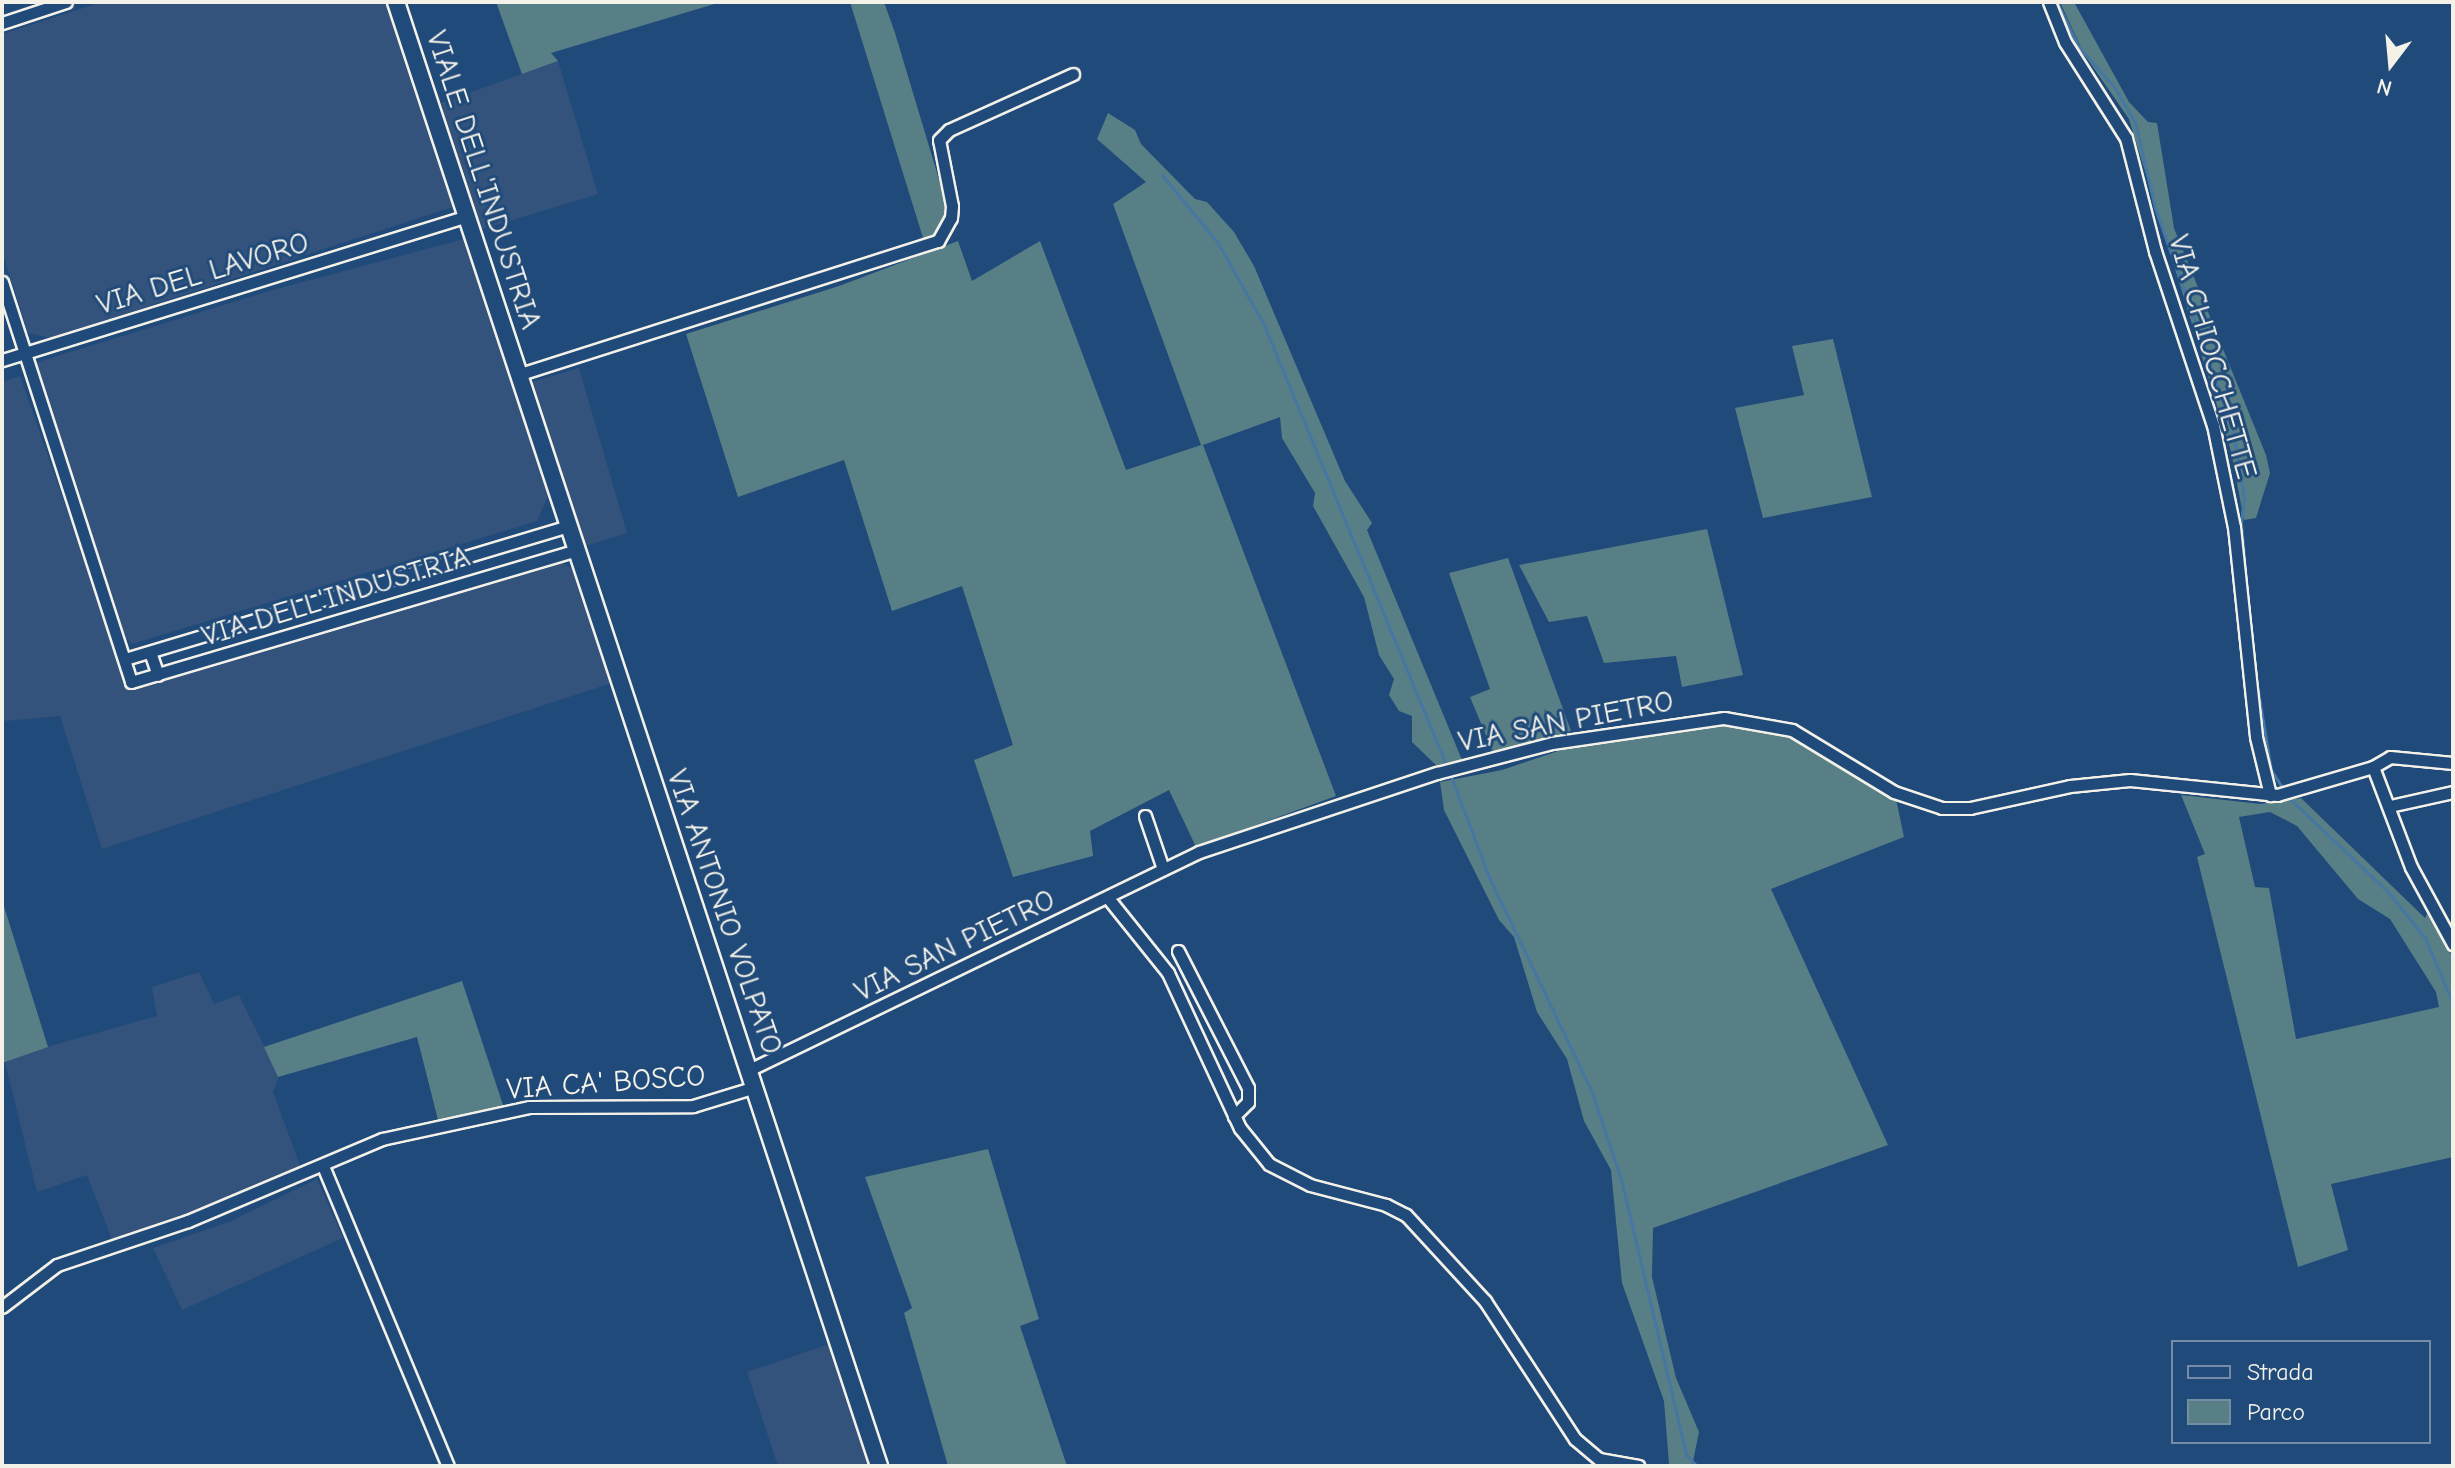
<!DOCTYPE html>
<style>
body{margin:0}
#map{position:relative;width:2455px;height:1468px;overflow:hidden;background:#1f4a7a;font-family:"Comic Neue",sans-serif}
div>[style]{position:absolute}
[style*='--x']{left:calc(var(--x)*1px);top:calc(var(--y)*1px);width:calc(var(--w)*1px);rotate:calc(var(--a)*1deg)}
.built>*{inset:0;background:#33537d}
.green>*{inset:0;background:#587f86}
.stream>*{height:3px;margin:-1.5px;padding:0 1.5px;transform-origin:1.5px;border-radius:1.5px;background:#4677a3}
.roads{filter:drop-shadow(2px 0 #f4f1e8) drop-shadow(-2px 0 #f4f1e8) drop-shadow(0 2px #f4f1e8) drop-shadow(0 -2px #f4f1e8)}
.street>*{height:11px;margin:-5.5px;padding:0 5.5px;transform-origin:5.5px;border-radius:5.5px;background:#1f4a7a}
.secondary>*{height:16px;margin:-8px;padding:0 8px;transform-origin:8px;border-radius:8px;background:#1f4a7a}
span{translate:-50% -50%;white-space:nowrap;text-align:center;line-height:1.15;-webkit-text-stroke:6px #1f4a7a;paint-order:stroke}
.street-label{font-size:30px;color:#f4f1e8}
.frame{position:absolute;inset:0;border:4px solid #f4f1e8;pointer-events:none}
.legend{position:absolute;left:2171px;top:1340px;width:260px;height:104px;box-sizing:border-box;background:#1f4a7a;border:2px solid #748da6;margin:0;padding:10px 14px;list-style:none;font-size:24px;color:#f4f1e8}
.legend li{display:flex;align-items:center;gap:16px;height:40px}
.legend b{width:40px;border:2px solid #748da6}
.north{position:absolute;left:2351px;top:24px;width:80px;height:80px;-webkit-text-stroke:6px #1f4a7a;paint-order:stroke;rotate:196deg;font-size:22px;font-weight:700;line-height:32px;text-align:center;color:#f4f1e8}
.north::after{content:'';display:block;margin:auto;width:28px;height:36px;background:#f4f1e8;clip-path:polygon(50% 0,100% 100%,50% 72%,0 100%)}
</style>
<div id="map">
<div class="built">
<div style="clip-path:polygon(102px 2px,387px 2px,453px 207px,51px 338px,28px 333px,2px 252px,2px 34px)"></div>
<div style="clip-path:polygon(558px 61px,598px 194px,480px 230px,441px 103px)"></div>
<div style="clip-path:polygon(464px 239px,550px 492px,537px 521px,132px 644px,123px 635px,31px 364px,269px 291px)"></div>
<div style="clip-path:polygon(579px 368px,627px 533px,586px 546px,532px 382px)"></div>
<div style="clip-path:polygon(20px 376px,128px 684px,561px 562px,576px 571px,612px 683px,102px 849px,60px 716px,5px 721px,2px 710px,2px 382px)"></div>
<div style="clip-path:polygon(199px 972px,214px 1004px,239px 995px,279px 1077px,273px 1092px,301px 1168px,222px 1206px,113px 1242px,87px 1175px,37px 1192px,4px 1059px,157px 1016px,152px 987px)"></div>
<div style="clip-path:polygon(317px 1179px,343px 1238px,182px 1310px,153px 1248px,229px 1222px)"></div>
<div style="clip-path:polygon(832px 1343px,871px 1466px,778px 1466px,747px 1372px)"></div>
</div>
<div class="green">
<div style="clip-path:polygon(496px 2px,721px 2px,551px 53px,558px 61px,522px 74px)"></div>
<div style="clip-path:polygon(850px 2px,884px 2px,895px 33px,950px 216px,945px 232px,924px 241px)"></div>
<div style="clip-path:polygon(2060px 2px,2074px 2px,2129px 102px,2148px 122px,2157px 123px,2174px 228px,2266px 455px,2270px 473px,2256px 518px,2244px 520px,2231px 451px,2129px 119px,2084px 54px)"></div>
<div style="clip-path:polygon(1108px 113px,1135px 130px,1141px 144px,1195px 199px,1207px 202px,1234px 232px,1254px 266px,1345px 481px,1372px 523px,1367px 530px,1462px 760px,1438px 767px,1412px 742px,1412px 716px,1399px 711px,1389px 695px,1394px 679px,1379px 655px,1364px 597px,1313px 506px,1315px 493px,1282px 438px,1280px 417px,1203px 445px,1336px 796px,1196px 847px,1169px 790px,1090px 831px,1093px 856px,1013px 877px,974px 760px,1013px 745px,962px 586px,892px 611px,844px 460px,738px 497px,686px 334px,839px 286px,958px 241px,972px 281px,1040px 241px,1126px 470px,1201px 445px,1113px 204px,1146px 182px,1097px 139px)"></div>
<div style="clip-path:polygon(1833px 339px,1872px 497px,1763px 518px,1735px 408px,1804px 395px,1792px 346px)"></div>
<div style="clip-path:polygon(1707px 529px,1743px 675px,1682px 687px,1676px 656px,1604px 663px,1587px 616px,1549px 622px,1519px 565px)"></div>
<div style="clip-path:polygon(1508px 558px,1571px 731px,1493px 752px,1470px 697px,1490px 689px,1449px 573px)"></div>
<div style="clip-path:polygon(1733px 725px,1794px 737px,1896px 799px,1904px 837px,1771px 889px,1888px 1145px,1653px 1228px,1652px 1277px,1676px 1378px,1699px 1432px,1692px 1466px,1676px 1466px,1669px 1464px,1664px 1401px,1622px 1283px,1611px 1170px,1584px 1121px,1567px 1059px,1537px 1012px,1514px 937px,1499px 920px,1444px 810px,1440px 782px,1502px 770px,1582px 743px)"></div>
<div style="clip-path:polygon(evenodd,2181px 795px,2260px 804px,2301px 798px,2425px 918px,2428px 912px,2453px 958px,2453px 1157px,2331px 1184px,2348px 1250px,2298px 1267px,2197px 857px,2205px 854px,2181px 795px,2270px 812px,2297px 826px,2358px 899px,2390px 919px,2436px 992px,2439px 1007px,2296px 1039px,2269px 888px,2255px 887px,2239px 817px,2270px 812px)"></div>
<div style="clip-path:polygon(2px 900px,48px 1047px,2px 1063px)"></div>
<div style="clip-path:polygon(462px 981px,504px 1108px,439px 1124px,417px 1037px,278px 1077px,264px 1047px)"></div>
<div style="clip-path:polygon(988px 1149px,1039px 1319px,1020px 1326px,1067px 1466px,948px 1466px,904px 1313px,912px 1308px,865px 1177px)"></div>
</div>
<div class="stream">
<div style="--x:2057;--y:2;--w:49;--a:64.5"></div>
<div style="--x:2078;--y:46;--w:56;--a:48.6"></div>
<div style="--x:2115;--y:88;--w:39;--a:60"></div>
<div style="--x:2135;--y:122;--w:88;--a:76.9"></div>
<div style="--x:2155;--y:208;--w:235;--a:70.6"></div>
<div style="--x:2233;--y:430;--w:69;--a:80.8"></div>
<div style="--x:2244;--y:498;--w:25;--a:97"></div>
<div style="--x:2241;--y:523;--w:139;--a:85"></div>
<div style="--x:2253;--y:661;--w:110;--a:80.6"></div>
<div style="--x:2271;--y:770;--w:33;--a:57"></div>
<div style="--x:2289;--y:798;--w:138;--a:43.5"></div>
<div style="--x:2389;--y:893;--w:58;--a:51.3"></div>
<div style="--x:2425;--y:938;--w:72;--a:67"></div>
<div style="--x:1162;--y:175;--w:88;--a:50.5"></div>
<div style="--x:1218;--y:243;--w:94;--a:60.7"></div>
<div style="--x:1264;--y:325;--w:478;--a:67.5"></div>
<div style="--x:1450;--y:774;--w:110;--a:69.3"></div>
<div style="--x:1489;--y:877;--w:236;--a:64.4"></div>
<div style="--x:1591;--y:1090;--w:94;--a:71.4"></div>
<div style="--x:1621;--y:1179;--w:284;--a:76.7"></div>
<div style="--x:1686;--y:1455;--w:16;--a:45"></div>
</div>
<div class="roads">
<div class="street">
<div style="--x:2049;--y:2;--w:43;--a:68.2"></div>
<div style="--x:2065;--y:42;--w:114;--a:57.6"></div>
<div style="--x:2126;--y:138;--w:117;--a:75.6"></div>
<div style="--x:2155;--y:251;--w:183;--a:71.6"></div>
<div style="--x:2213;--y:425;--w:104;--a:78.4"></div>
<div style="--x:2234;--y:527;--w:211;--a:84"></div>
<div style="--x:2256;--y:737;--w:60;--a:76.4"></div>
<div style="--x:2;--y:23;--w:67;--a:-18.2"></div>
<div style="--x:2;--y:282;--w:420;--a:72.1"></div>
<div style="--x:131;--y:682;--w:465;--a:-16.5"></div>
<div style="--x:2;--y:360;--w:485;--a:-17.2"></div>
<div style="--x:517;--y:375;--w:442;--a:-17.7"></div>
<div style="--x:938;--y:241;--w:26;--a:-61"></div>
<div style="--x:951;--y:218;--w:12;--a:-85"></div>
<div style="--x:952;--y:206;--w:67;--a:-101.1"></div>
<div style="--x:939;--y:140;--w:14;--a:-45"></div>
<div style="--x:949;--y:130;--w:136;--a:-24.3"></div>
<div style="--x:150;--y:652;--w:24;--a:71"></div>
<div style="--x:125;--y:659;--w:463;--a:-16.7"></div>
<div style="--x:2373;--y:767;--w:20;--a:-30"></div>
<div style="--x:2390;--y:757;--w:63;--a:5.4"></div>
<div style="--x:2390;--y:806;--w:65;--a:-12.5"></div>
<div style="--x:1145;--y:816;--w:56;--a:71.2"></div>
<div style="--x:1108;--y:898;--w:96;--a:51.3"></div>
<div style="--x:1168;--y:973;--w:171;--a:65.1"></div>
<div style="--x:1240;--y:1128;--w:46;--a:51.1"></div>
<div style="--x:1269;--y:1164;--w:46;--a:27.1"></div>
<div style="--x:1310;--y:1185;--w:79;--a:14.7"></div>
<div style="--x:1386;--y:1205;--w:22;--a:27"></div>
<div style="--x:1406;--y:1215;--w:117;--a:47.4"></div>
<div style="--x:1485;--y:1301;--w:165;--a:56.9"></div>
<div style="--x:1575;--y:1439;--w:31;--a:40"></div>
<div style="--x:1599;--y:1459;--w:40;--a:10"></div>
<div style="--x:1178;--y:951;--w:154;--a:62.9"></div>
<div style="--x:1248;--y:1088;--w:14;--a:90"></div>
<div style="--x:1248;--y:1102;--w:20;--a:135"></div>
<div style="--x:749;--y:1070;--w:500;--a:-25.85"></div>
<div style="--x:1199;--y:852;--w:251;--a:-18.4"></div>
<div style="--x:1437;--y:773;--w:119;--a:-14.6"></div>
<div style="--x:1552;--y:743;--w:174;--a:-8.3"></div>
<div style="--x:1724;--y:718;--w:69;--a:10"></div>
<div style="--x:1792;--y:730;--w:119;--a:31.3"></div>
<div style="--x:1894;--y:792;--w:51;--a:18.4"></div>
<div style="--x:1942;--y:808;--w:28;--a:0"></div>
<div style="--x:1970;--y:808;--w:102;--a:-12.4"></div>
<div style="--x:2070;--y:786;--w:60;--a:-5.7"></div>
<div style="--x:2130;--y:780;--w:148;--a:5.8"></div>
<div style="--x:2277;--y:795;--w:100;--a:-16.3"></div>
<div style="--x:2373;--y:767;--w:107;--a:69.2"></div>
<div style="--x:2411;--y:867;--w:88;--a:61.4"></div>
<div style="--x:323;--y:1166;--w:325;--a:67.4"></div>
<div style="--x:2;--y:1307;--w:69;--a:-37.4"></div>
<div style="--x:57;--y:1265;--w:138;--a:-18.6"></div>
<div style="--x:188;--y:1221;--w:211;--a:-22.9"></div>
<div style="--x:382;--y:1139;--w:150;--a:-12.3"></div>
<div style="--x:529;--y:1107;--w:164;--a:-0.3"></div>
<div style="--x:693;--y:1106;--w:65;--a:-17"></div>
</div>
<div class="secondary">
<div style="--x:396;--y:2;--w:1542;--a:71.74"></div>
</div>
</div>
<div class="street-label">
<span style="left:483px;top:180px;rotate:72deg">VIALE DELL'INDUSTRIA</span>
<span style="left:203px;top:274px;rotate:-17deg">VIA DEL LAVORO</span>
<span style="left:2212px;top:357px;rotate:74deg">VIA CHIOCCHETTE</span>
<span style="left:336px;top:597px;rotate:-17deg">VIA DELL'INDUSTRIA</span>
<span style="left:1566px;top:722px;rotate:-11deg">VIA SAN PIETRO</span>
<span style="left:724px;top:912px;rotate:71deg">VIA ANTONIO VOLPATO</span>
<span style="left:955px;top:946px;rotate:-26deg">VIA SAN PIETRO</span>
<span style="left:606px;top:1083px;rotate:-4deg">VIA CA' BOSCO</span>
</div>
<div class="frame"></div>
<ul class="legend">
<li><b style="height:10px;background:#1f4a7a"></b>Strada</li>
<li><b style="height:22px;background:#587f86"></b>Parco</li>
</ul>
<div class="north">N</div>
</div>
